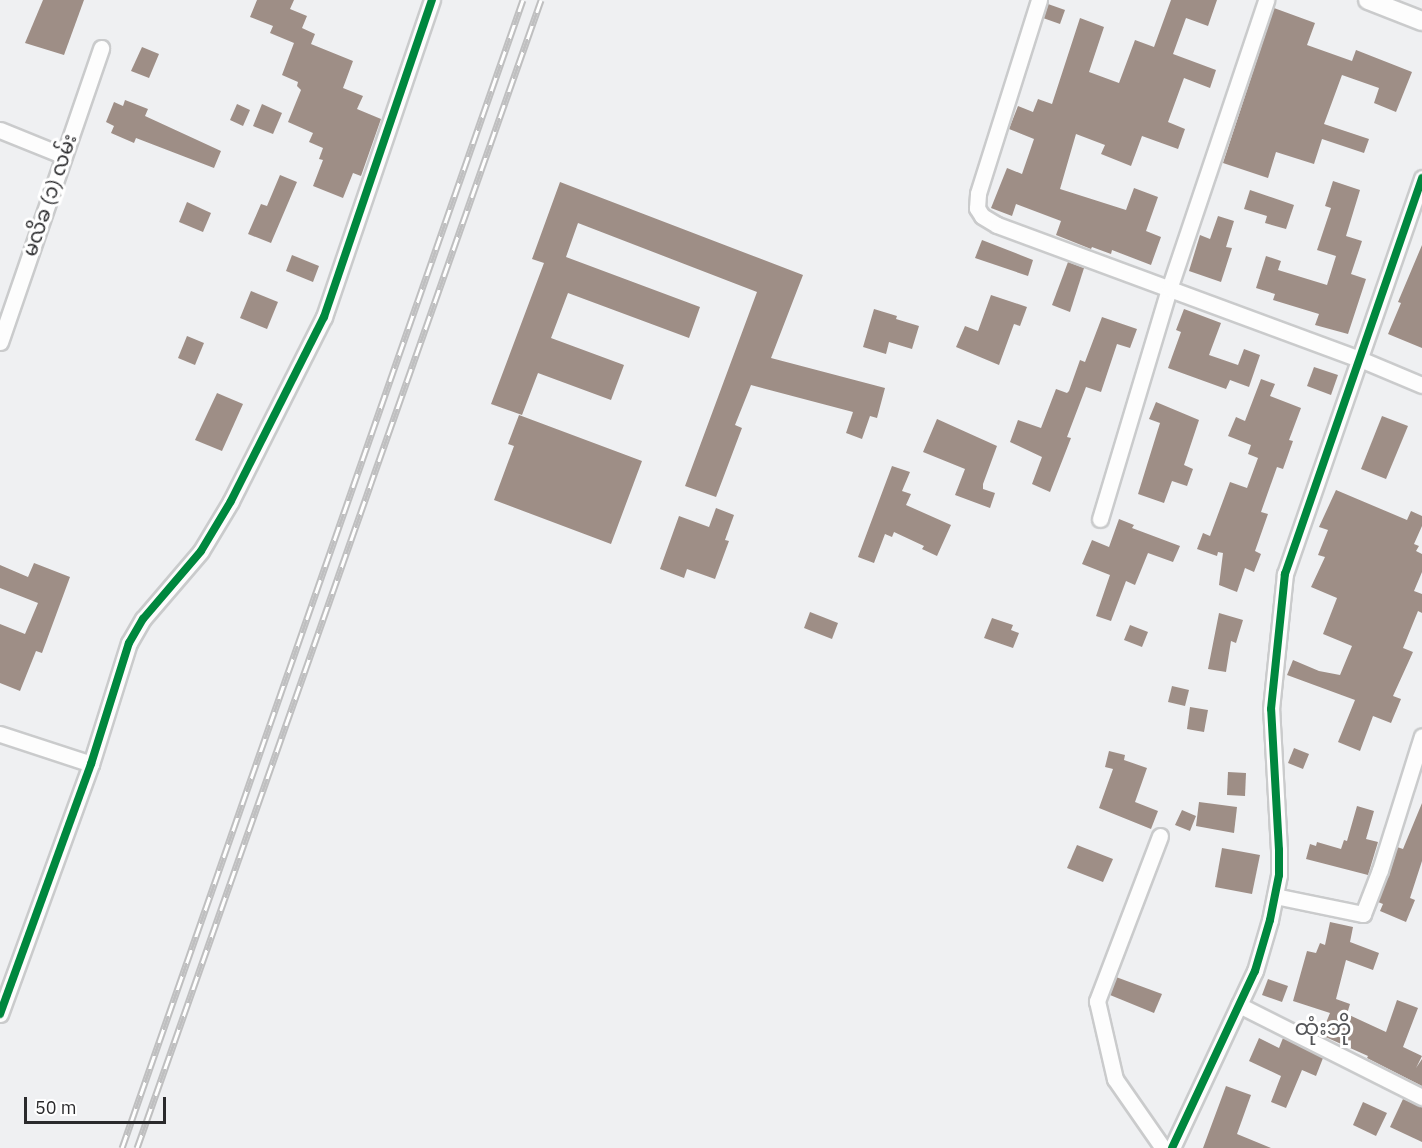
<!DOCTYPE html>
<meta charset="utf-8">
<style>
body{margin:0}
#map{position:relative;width:1422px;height:1148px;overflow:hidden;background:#eff0f2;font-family:"IBM Plex Sans","Noto Sans Myanmar",sans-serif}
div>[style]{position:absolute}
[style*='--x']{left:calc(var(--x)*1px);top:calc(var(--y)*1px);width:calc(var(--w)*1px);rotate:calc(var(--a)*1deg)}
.building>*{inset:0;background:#9e8e86}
.roads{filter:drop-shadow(2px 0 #cacbcc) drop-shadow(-2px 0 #cacbcc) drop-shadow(0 2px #cacbcc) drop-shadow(0 -2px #cacbcc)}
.minor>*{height:15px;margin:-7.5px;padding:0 7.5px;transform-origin:7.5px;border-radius:7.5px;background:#fdfdfd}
.tertiary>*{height:18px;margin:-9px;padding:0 9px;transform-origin:9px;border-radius:9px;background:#fdfdfd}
.rail>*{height:7px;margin-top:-3.5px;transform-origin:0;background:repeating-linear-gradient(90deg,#fff 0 14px,#bfbfc0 0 28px);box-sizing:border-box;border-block:2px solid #bfbfc0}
.cycleway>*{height:8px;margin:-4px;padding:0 4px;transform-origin:4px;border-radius:4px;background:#00873e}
span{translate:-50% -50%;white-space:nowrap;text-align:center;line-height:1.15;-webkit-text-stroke:6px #fff;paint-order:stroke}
.street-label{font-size:20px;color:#2a2a2c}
.quarter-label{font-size:22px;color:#545558}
.scale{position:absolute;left:24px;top:1097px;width:142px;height:27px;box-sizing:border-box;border:3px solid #2a2a2c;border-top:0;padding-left:8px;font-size:18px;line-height:21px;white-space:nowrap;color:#2a2a2c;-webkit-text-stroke:4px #fff;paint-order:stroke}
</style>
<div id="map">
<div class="building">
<div style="clip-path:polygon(43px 0,84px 0,64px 55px,25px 43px)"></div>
<div style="clip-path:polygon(257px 0,294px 0,290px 9px,307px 16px,302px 28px,315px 34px,311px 44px,353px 61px,343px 88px,363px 96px,357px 109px,381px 119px,361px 176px,353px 173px,343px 198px,313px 186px,323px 160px,319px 159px,323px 148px,309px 142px,313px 133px,288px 122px,301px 90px,297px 86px,298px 82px,282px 75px,294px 43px,270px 33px,273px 26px,250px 17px)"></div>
<div style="clip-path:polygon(1171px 0,1217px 0,1208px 26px,1186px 18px,1173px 54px,1216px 70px,1210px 88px,1184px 78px,1168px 122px,1185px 129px,1178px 149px,1142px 136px,1131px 166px,1101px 154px,1105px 145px,1076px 134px,1060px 189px,1126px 210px,1134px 188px,1158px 197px,1146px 231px,1161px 237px,1151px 265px,1112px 250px,1111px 254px,1092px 247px,1091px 249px,1056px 235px,1061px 221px,1016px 204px,1012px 216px,991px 208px,1007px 168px,1022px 174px,1034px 139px,1009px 129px,1018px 106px,1033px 112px,1038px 99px,1052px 104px,1080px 18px,1104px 27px,1089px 72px,1119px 83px,1135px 40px,1154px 47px)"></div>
<div style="clip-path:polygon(1048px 4px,1065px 10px,1060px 24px,1043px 18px)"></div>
<div style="clip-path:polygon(1274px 8px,1315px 23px,1307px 45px,1352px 61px,1356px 50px,1412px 72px,1396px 112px,1374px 103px,1379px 88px,1342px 75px,1324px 124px,1369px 139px,1364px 153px,1322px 139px,1314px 164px,1276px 152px,1268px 178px,1223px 163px)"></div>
<div style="clip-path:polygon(142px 47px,159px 54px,149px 78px,131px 71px)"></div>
<div style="clip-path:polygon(125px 100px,148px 109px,145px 116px,221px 151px,214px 168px,136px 138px,134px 143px,111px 133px,114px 126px,106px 122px,114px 102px,123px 106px)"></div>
<div style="clip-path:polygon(237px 104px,250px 110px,243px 126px,230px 120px)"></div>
<div style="clip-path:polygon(262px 104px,282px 113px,273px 134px,253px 126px)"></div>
<div style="clip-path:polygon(280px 175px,297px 182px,271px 243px,248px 234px,261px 204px,267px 206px)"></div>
<div style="clip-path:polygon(1333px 181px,1360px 190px,1346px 236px,1362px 241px,1351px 274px,1366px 279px,1348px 334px,1315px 325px,1319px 314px,1273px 300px,1275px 294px,1256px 288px,1266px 256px,1281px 261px,1278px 270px,1327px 285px,1336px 256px,1317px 250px,1331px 208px,1325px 206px)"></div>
<div style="clip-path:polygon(560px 182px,803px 275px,771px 358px,885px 388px,877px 418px,870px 416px,862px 439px,846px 433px,853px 412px,751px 385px,735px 425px,742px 428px,716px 497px,685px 486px,757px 292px,578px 223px,566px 257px,700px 307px,689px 338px,568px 293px,551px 338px,624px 365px,611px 400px,538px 373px,522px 415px,491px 404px,544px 263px,532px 259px)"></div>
<div style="clip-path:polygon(1250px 190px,1294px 205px,1286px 229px,1265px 223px,1267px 216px,1244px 209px)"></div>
<div style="clip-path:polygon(187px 202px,211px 213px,203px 232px,179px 222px)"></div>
<div style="clip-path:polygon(1218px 216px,1234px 221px,1226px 247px,1232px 248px,1221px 282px,1189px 271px,1200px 235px,1210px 239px)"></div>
<div style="clip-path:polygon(982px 240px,1033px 260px,1028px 276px,975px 258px)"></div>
<div style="clip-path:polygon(1422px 245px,1422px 348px,1388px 334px,1401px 303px,1398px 302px)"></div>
<div style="clip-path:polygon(292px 255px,319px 266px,313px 282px,286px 271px)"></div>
<div style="clip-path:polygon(1068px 262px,1084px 268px,1070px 312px,1052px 305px)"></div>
<div style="clip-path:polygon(251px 291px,278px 302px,267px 329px,240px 318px)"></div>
<div style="clip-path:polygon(991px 295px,1027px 307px,1020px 326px,1014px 324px,999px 365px,956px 347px,965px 326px,978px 331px)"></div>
<div style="clip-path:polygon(874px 309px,897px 316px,896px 319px,919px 326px,912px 349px,889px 342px,886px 354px,863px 347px)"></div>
<div style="clip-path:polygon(1184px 309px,1221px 323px,1209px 355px,1238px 365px,1244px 349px,1260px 355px,1249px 387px,1230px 380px,1226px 389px,1168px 368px,1181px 332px,1176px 330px)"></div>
<div style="clip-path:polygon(1102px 317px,1137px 329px,1130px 348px,1117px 344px,1101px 392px,1086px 387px,1067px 437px,1071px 438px,1050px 492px,1032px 484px,1042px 457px,1010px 442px,1018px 420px,1041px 428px,1056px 389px,1067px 393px,1069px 391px,1080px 360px,1085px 362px)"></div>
<div style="clip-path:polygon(187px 336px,204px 343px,195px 365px,178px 358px)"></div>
<div style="clip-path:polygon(1314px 367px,1338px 375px,1331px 395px,1307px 386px)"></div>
<div style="clip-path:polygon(1261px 379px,1275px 384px,1270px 396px,1301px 408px,1289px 440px,1293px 441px,1283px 469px,1277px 467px,1261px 512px,1268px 514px,1255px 551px,1261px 554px,1254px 572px,1245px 568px,1237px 592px,1219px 585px,1223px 553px,1218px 552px,1217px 556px,1197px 549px,1203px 533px,1210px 536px,1230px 482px,1247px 488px,1258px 458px,1248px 454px,1251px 445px,1228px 436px,1236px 417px,1245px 421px)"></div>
<div style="clip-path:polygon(217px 393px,243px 404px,222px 451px,195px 440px)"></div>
<div style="clip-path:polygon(1156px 402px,1199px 420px,1184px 465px,1193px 469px,1187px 486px,1172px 481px,1164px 503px,1138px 494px,1160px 423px,1149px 419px)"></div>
<div style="clip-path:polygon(519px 415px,642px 461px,611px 544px,494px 500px,514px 446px,508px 444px)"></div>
<div style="clip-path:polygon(1382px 416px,1408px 426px,1386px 479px,1361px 469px)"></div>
<div style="clip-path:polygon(937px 419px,997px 446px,983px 484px,983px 489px,995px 493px,990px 508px,955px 495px,965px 469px,923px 452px)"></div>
<div style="clip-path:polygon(892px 466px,910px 472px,902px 491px,911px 494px,906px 505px,951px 525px,937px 556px,922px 549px,924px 546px,894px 532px,892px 537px,885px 534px,874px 563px,858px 557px)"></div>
<div style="clip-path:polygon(1336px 490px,1407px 520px,1411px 511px,1422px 516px,1422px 526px,1414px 544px,1419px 546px,1416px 551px,1422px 554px,1422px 572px,1414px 591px,1422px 594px,1422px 613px,1418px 611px,1403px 648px,1413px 652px,1393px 696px,1401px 699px,1391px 723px,1373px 716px,1360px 751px,1338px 742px,1355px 700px,1287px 675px,1293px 660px,1319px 671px,1340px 675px,1352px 646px,1323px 634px,1337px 598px,1311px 587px,1325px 557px,1318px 555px,1328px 530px,1319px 527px)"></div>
<div style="clip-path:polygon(716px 508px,734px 515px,725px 540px,729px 541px,715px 579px,687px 569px,684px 578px,660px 569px,679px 516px,709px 527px)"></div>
<div style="clip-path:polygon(1119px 519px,1134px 525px,1132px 528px,1180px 546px,1173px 562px,1148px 553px,1135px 585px,1126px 581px,1111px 621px,1096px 616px,1110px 575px,1082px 564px,1092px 540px,1109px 547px)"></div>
<div style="clip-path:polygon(34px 563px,70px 577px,42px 653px,36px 651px,20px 691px,0 683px,0 624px,25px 634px,38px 603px,0 588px,0 565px,28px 577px)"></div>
<div style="clip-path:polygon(810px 612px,838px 623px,832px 639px,804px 628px)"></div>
<div style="clip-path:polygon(1219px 613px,1243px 620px,1236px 643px,1231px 641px,1226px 672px,1208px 669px)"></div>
<div style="clip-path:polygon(992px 618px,1013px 625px,1011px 630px,1019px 633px,1013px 648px,984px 638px)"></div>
<div style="clip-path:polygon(1130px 625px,1148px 632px,1142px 647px,1124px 640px)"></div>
<div style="clip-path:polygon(1172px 686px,1189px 690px,1185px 706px,1168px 702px)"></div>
<div style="clip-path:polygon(1190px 707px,1208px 710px,1204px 732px,1187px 729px)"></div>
<div style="clip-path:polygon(1294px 748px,1309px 754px,1303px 769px,1288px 763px)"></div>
<div style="clip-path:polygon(1109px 751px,1125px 755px,1124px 760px,1147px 768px,1135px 802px,1158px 811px,1151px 829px,1099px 808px,1113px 769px,1105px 767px)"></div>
<div style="clip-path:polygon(1228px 772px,1246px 773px,1245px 796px,1227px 795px)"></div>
<div style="clip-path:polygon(1199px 802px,1237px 807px,1234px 833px,1196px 826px)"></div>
<div style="clip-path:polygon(1422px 803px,1422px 861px,1410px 898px,1415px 900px,1406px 922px,1380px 911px,1383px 904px,1378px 902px,1397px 847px,1403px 849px)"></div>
<div style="clip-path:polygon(1357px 806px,1374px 811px,1366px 839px,1378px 842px,1368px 875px,1306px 859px,1310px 844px,1316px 846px,1317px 842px,1341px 849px,1344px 840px,1347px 841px)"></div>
<div style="clip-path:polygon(1182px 810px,1196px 816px,1190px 831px,1175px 825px)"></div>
<div style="clip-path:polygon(1077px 845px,1113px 859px,1103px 882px,1067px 868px)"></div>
<div style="clip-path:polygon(1222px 848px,1260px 855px,1252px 894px,1215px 887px)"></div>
<div style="clip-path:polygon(1330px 922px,1353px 927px,1350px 942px,1379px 953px,1373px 970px,1346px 960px,1336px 999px,1350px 1004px,1347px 1014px,1386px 1032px,1397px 1000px,1418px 1008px,1403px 1047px,1422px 1056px,1416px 1068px,1422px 1059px,1422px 1086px,1367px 1058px,1368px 1056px,1321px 1035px,1330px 1013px,1293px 1001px,1307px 951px,1316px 953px,1320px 943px,1325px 945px)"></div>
<div style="clip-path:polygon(1116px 977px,1162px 994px,1154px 1013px,1110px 995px)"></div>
<div style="clip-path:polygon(1268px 979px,1288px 986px,1282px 1002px,1262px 995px)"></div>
<div style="clip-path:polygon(1259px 1038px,1279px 1048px,1283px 1038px,1323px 1058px,1316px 1076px,1302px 1070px,1286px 1108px,1271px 1102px,1281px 1076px,1249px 1061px)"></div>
<div style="clip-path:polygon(1226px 1086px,1251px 1095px,1237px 1134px,1271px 1148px,1203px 1148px)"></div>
<div style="clip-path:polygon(1403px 1099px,1422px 1107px,1422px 1142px,1390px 1127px)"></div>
<div style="clip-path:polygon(1363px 1102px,1387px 1113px,1376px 1136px,1353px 1125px)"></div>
</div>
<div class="roads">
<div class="minor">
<div style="--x:1039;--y:0;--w:203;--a:107.5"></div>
<div style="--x:978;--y:194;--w:14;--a:94"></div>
<div style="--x:977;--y:208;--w:9;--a:58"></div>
<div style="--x:982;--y:216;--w:17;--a:31"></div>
<div style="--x:997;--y:225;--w:387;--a:20.3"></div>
<div style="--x:1360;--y:359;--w:67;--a:22.8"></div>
<div style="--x:0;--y:130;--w:67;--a:22"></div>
<div style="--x:0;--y:342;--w:311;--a:-71"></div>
<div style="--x:1100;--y:519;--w:240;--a:-73.3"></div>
<div style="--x:1169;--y:289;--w:305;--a:-71.4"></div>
<div style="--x:0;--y:734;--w:96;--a:18.2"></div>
<div style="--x:1160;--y:836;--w:177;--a:110.9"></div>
<div style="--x:1097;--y:1001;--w:80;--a:77"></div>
<div style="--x:1115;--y:1079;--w:84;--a:55.2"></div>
<div style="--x:1275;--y:896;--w:90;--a:11.6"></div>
<div style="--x:1363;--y:914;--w:47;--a:-68.9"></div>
<div style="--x:1380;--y:870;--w:140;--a:-72.6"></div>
<div style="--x:1239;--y:1005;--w:205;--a:26.7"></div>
<div style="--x:0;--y:1014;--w:266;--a:-70"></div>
<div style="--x:91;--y:764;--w:127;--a:-72.6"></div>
<div style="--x:129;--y:643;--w:28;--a:-60"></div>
<div style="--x:143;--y:619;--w:89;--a:-49.5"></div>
<div style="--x:201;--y:551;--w:58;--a:-59"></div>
<div style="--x:231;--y:501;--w:206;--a:-63.2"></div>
<div style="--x:324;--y:317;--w:335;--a:-71.2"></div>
<div style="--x:1172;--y:1148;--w:195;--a:-64.9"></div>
<div style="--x:1255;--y:971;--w:53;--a:-73.6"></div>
<div style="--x:1270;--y:920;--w:46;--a:-78.7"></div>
<div style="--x:1279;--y:875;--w:25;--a:-90"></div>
<div style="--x:1279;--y:850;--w:141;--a:-93.2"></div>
<div style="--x:1271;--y:709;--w:136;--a:-84.1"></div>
<div style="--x:1285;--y:574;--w:419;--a:-70.9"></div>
</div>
<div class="tertiary">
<div style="--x:1368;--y:0;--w:58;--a:21.3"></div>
</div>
</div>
<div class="rail">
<div style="--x:122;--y:1148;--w:1216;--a:-70.75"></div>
<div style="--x:137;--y:1148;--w:1217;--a:-70.61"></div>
</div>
<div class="cycleway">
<div style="--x:0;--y:1014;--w:266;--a:-70"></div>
<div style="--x:91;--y:764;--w:127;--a:-72.6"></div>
<div style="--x:129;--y:643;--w:28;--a:-60"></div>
<div style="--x:143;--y:619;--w:89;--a:-49.5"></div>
<div style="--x:201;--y:551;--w:58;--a:-59"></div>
<div style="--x:231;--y:501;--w:206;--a:-63.2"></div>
<div style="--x:324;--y:317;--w:335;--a:-71.2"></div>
<div style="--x:1172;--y:1148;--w:195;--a:-64.9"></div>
<div style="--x:1255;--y:971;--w:53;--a:-73.6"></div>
<div style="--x:1270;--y:920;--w:46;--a:-78.7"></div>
<div style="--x:1279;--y:875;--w:25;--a:-90"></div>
<div style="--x:1279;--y:850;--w:141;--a:-93.2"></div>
<div style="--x:1271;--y:709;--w:136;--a:-84.1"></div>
<div style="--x:1285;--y:574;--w:419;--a:-70.9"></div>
</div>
<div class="street-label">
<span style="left:49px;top:195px;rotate:-71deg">မလိခ (၁) လမ်း</span>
</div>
<div class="quarter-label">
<span style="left:1323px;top:1027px">ထုံးဘို</span>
</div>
<div class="scale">50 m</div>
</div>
